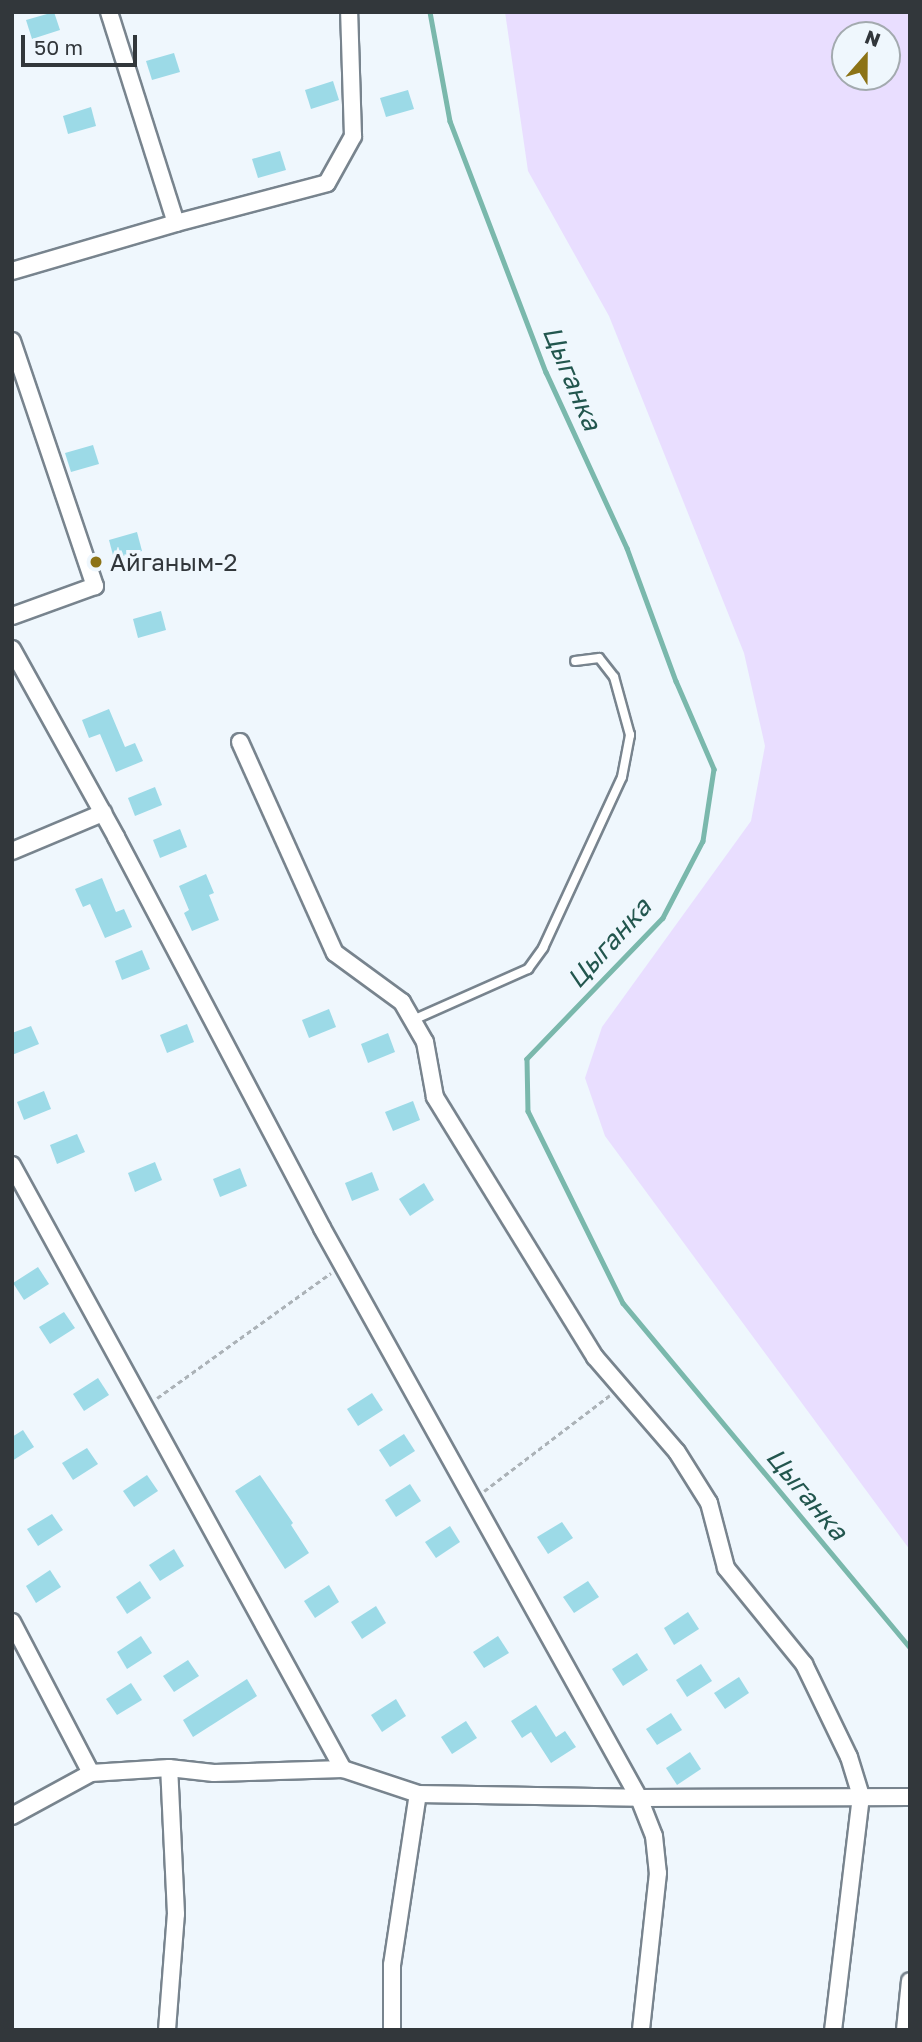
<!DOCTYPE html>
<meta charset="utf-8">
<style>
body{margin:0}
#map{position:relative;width:922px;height:2042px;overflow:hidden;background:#eff7fd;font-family:"Golos Text",sans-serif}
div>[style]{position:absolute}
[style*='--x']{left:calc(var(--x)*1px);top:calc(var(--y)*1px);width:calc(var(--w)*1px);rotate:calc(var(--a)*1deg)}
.green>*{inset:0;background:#e9deff}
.stream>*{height:4.5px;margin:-2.25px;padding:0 2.25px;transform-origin:2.25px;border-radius:2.25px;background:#7ab8ac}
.building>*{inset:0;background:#9cdae7}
.path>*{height:2.5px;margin-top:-1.25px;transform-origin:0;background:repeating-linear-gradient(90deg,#abb2b7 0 5px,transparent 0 8.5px)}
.roads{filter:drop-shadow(2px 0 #78848e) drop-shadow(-2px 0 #78848e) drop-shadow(0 2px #78848e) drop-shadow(0 -2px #78848e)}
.lane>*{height:8px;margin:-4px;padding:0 4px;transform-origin:4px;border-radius:4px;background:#fff}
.street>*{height:16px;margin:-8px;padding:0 8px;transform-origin:8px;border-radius:8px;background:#fff}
.dots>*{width:19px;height:19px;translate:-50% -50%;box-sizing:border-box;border:4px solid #eff7fd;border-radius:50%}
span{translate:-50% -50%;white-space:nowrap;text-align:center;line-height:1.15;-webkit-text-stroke:7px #eff7fd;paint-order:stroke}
.poi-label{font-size:24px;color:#32373b}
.left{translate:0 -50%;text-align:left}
.water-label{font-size:26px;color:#22564e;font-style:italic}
.frame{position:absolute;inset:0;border:14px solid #32373b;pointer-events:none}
.north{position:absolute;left:831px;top:21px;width:70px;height:70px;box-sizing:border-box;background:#eff7fd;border:2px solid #a3aaaf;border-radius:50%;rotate:21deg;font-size:19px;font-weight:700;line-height:28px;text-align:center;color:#32373b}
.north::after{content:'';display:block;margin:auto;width:24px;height:32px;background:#8c7316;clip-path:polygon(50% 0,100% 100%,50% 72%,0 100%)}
.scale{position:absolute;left:21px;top:35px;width:116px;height:32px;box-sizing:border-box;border:4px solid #32373b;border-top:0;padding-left:9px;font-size:21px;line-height:24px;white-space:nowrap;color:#32373b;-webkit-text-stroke:5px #eff7fd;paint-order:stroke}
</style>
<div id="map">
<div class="green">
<div style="clip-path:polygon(evenodd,505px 12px,910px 12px,910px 1550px,605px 1136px,585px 1078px,602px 1027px,751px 821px,765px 746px,744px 653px,609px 316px,528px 171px,505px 12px,845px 35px,887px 35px,887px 77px,845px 77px,845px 35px)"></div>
</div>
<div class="stream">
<div style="--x:430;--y:12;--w:111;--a:79.6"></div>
<div style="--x:450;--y:121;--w:269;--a:69.1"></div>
<div style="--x:546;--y:372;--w:194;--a:65.3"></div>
<div style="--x:627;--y:548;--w:142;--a:69.8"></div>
<div style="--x:676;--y:681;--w:96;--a:66.6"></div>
<div style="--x:714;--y:769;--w:73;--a:98.7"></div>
<div style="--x:703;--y:841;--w:87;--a:117.5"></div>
<div style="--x:663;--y:918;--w:196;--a:134"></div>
<div style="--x:527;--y:1059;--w:52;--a:88.9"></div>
<div style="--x:528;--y:1111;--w:214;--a:63.7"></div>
<div style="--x:623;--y:1303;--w:449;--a:50.2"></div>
</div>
<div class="building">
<div style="clip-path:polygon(54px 12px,60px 30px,32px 39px,26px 20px)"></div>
<div style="clip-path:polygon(174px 53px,180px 72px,152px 80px,146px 61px)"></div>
<div style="clip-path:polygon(333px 81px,339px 100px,311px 109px,305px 90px)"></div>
<div style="clip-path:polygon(408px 90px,414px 109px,386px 117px,380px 98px)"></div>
<div style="clip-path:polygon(91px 107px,96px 126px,68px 134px,63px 116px)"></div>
<div style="clip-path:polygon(280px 151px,286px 170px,258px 178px,252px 159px)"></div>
<div style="clip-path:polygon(93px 445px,99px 464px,71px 472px,65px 453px)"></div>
<div style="clip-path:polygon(137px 532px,142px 551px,114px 559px,109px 540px)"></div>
<div style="clip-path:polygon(161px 611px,166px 630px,138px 638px,133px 619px)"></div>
<div style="clip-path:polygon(109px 709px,125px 747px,135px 743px,143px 761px,116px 772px,100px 734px,89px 738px,82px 720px)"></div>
<div style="clip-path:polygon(155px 787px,162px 805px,135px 816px,128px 798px)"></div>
<div style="clip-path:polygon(180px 829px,187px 847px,160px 858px,153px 840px)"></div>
<div style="clip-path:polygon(206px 874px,214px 893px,209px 895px,219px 920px,192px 931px,184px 913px,189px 910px,179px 886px)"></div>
<div style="clip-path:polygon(102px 878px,116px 912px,124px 909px,132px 927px,105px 938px,90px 904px,83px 907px,75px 889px)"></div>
<div style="clip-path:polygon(142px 950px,150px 969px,122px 980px,115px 961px)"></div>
<div style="clip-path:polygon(329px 1009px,336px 1027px,309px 1038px,302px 1020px)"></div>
<div style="clip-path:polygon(187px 1024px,194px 1042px,167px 1053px,160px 1035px)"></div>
<div style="clip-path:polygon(31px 1026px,39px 1044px,12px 1055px,12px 1033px)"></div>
<div style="clip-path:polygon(388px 1033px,395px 1052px,368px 1063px,361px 1044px)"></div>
<div style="clip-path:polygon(44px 1091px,51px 1109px,24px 1120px,17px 1102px)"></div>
<div style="clip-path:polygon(413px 1101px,420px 1120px,393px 1131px,385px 1112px)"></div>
<div style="clip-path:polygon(77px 1134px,85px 1152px,57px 1164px,50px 1145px)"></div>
<div style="clip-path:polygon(155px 1162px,162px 1180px,135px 1192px,128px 1173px)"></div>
<div style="clip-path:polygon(240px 1168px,247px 1186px,220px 1197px,213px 1179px)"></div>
<div style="clip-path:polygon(372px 1172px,379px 1190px,352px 1201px,345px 1183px)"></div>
<div style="clip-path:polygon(424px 1183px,434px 1200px,410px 1216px,399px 1199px)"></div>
<div style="clip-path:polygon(38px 1267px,49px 1284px,24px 1300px,13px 1283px)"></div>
<div style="clip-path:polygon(64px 1312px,75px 1328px,50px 1344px,39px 1327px)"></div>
<div style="clip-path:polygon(98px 1378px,109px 1395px,84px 1411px,73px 1394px)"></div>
<div style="clip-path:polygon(372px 1393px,383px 1410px,358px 1426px,347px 1409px)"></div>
<div style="clip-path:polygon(23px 1430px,34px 1447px,12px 1461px,12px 1437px)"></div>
<div style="clip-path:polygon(404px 1434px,415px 1451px,390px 1467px,379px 1450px)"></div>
<div style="clip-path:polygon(87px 1448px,98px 1464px,73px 1480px,62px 1463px)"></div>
<div style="clip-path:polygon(147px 1475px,158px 1491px,134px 1507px,123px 1491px)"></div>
<div style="clip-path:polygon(260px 1475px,293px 1523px,291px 1525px,309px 1553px,285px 1569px,235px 1491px)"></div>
<div style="clip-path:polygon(410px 1484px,421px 1501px,396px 1517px,385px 1500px)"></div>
<div style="clip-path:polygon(52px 1514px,63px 1530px,38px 1546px,27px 1529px)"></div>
<div style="clip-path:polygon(562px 1522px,573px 1538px,548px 1554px,537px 1537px)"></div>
<div style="clip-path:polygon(450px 1526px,460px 1542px,436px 1558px,425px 1542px)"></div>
<div style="clip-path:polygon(174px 1549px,184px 1566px,160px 1581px,149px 1565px)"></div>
<div style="clip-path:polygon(50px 1570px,61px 1587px,36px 1603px,26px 1586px)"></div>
<div style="clip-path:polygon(140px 1581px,151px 1598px,127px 1614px,116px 1597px)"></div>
<div style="clip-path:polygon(588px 1581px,599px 1597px,574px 1613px,563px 1597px)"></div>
<div style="clip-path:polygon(329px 1585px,339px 1602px,315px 1618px,304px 1601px)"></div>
<div style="clip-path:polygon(376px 1606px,386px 1623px,362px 1639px,351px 1622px)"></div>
<div style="clip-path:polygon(688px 1612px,699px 1629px,674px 1645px,664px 1628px)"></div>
<div style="clip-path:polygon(141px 1636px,152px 1653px,127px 1669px,117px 1652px)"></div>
<div style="clip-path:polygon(498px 1636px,509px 1653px,484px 1668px,473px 1652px)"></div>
<div style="clip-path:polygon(637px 1653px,648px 1670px,623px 1686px,612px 1669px)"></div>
<div style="clip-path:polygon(188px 1660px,199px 1676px,174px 1692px,163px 1676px)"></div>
<div style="clip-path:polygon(701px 1664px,712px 1681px,687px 1697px,676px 1680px)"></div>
<div style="clip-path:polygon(739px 1677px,749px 1693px,725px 1709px,714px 1693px)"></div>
<div style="clip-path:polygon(247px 1679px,257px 1696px,193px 1737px,183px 1720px)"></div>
<div style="clip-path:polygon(131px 1683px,142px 1700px,117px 1715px,106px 1699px)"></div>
<div style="clip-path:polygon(396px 1699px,406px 1716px,382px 1732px,371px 1715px)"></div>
<div style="clip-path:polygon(536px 1705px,556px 1737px,565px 1731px,576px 1747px,551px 1763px,531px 1732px,522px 1738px,511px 1721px)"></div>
<div style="clip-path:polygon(671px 1713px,682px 1730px,657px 1745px,646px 1729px)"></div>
<div style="clip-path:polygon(466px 1721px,477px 1738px,452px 1754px,441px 1737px)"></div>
<div style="clip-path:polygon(690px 1752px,701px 1769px,677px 1785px,666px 1768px)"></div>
</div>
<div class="path">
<div style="--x:157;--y:1398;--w:214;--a:-35.7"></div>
<div style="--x:484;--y:1491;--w:158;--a:-37.3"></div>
</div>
<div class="roads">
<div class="lane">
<div style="--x:413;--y:1020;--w:126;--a:-23.9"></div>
<div style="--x:528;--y:969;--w:26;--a:-54"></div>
<div style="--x:543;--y:948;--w:188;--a:-65.2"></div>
<div style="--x:622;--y:777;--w:43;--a:-79.2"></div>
<div style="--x:630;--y:735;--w:60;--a:-105.4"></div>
<div style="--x:614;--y:677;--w:24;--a:-128"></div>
<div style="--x:599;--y:658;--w:24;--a:173"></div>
</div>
<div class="street">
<div style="--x:109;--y:12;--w:221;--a:72.4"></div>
<div style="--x:12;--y:271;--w:171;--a:-16.3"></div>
<div style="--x:176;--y:223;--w:156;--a:-14.8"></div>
<div style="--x:327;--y:183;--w:54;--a:-61"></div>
<div style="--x:353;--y:136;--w:124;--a:-91.8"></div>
<div style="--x:12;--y:341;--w:259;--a:71.3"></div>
<div style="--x:95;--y:586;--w:88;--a:160.1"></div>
<div style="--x:12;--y:649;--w:215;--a:61"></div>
<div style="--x:116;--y:837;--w:442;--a:62.2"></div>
<div style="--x:322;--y:1228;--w:652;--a:60.92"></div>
<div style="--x:639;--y:1798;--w:41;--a:68.5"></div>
<div style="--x:654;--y:1836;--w:37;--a:84"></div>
<div style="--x:658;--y:1873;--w:158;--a:96.2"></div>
<div style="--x:240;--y:742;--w:231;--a:65.8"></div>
<div style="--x:335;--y:953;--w:83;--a:36.2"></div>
<div style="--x:402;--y:1002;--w:46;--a:60.1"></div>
<div style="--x:425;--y:1042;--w:56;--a:79.7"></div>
<div style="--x:435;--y:1097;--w:305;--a:58.4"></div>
<div style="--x:595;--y:1357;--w:125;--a:49.2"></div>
<div style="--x:677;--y:1452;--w:60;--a:57.9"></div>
<div style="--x:709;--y:1503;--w:67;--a:75.3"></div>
<div style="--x:726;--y:1568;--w:124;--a:50.9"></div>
<div style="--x:804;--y:1664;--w:103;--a:64.2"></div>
<div style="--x:849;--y:1757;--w:41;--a:72.9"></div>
<div style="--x:861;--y:1796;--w:236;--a:96.8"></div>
<div style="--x:12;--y:851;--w:99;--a:-22.7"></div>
<div style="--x:12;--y:1165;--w:689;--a:61.28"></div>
<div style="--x:12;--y:1622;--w:170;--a:62.4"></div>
<div style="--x:12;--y:1816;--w:90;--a:-28.6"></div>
<div style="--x:91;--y:1773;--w:78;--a:-3.7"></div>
<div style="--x:169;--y:1768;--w:45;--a:6.3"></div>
<div style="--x:214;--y:1773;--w:129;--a:-1.8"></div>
<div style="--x:343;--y:1769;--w:79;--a:18.4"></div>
<div style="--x:418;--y:1794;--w:221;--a:1"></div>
<div style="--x:639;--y:1798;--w:271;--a:-0.2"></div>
<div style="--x:167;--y:2030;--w:116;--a:-85.6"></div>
<div style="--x:176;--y:1914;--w:146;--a:-92.7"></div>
<div style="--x:392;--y:2030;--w:65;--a:-90"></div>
<div style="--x:392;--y:1965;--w:173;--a:-81.4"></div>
<div style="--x:905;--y:2030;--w:49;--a:-84.2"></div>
</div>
</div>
<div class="dots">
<div style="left:96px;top:562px;background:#8c7316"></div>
</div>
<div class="poi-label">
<span class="left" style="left:110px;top:562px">Айганым-2</span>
</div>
<div class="water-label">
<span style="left:572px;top:378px;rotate:67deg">Цыганка</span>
<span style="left:609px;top:943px;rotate:-48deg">Цыганка</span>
<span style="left:807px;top:1494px;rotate:50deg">Цыганка</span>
</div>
<div class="frame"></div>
<div class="north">N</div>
<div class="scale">50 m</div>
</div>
